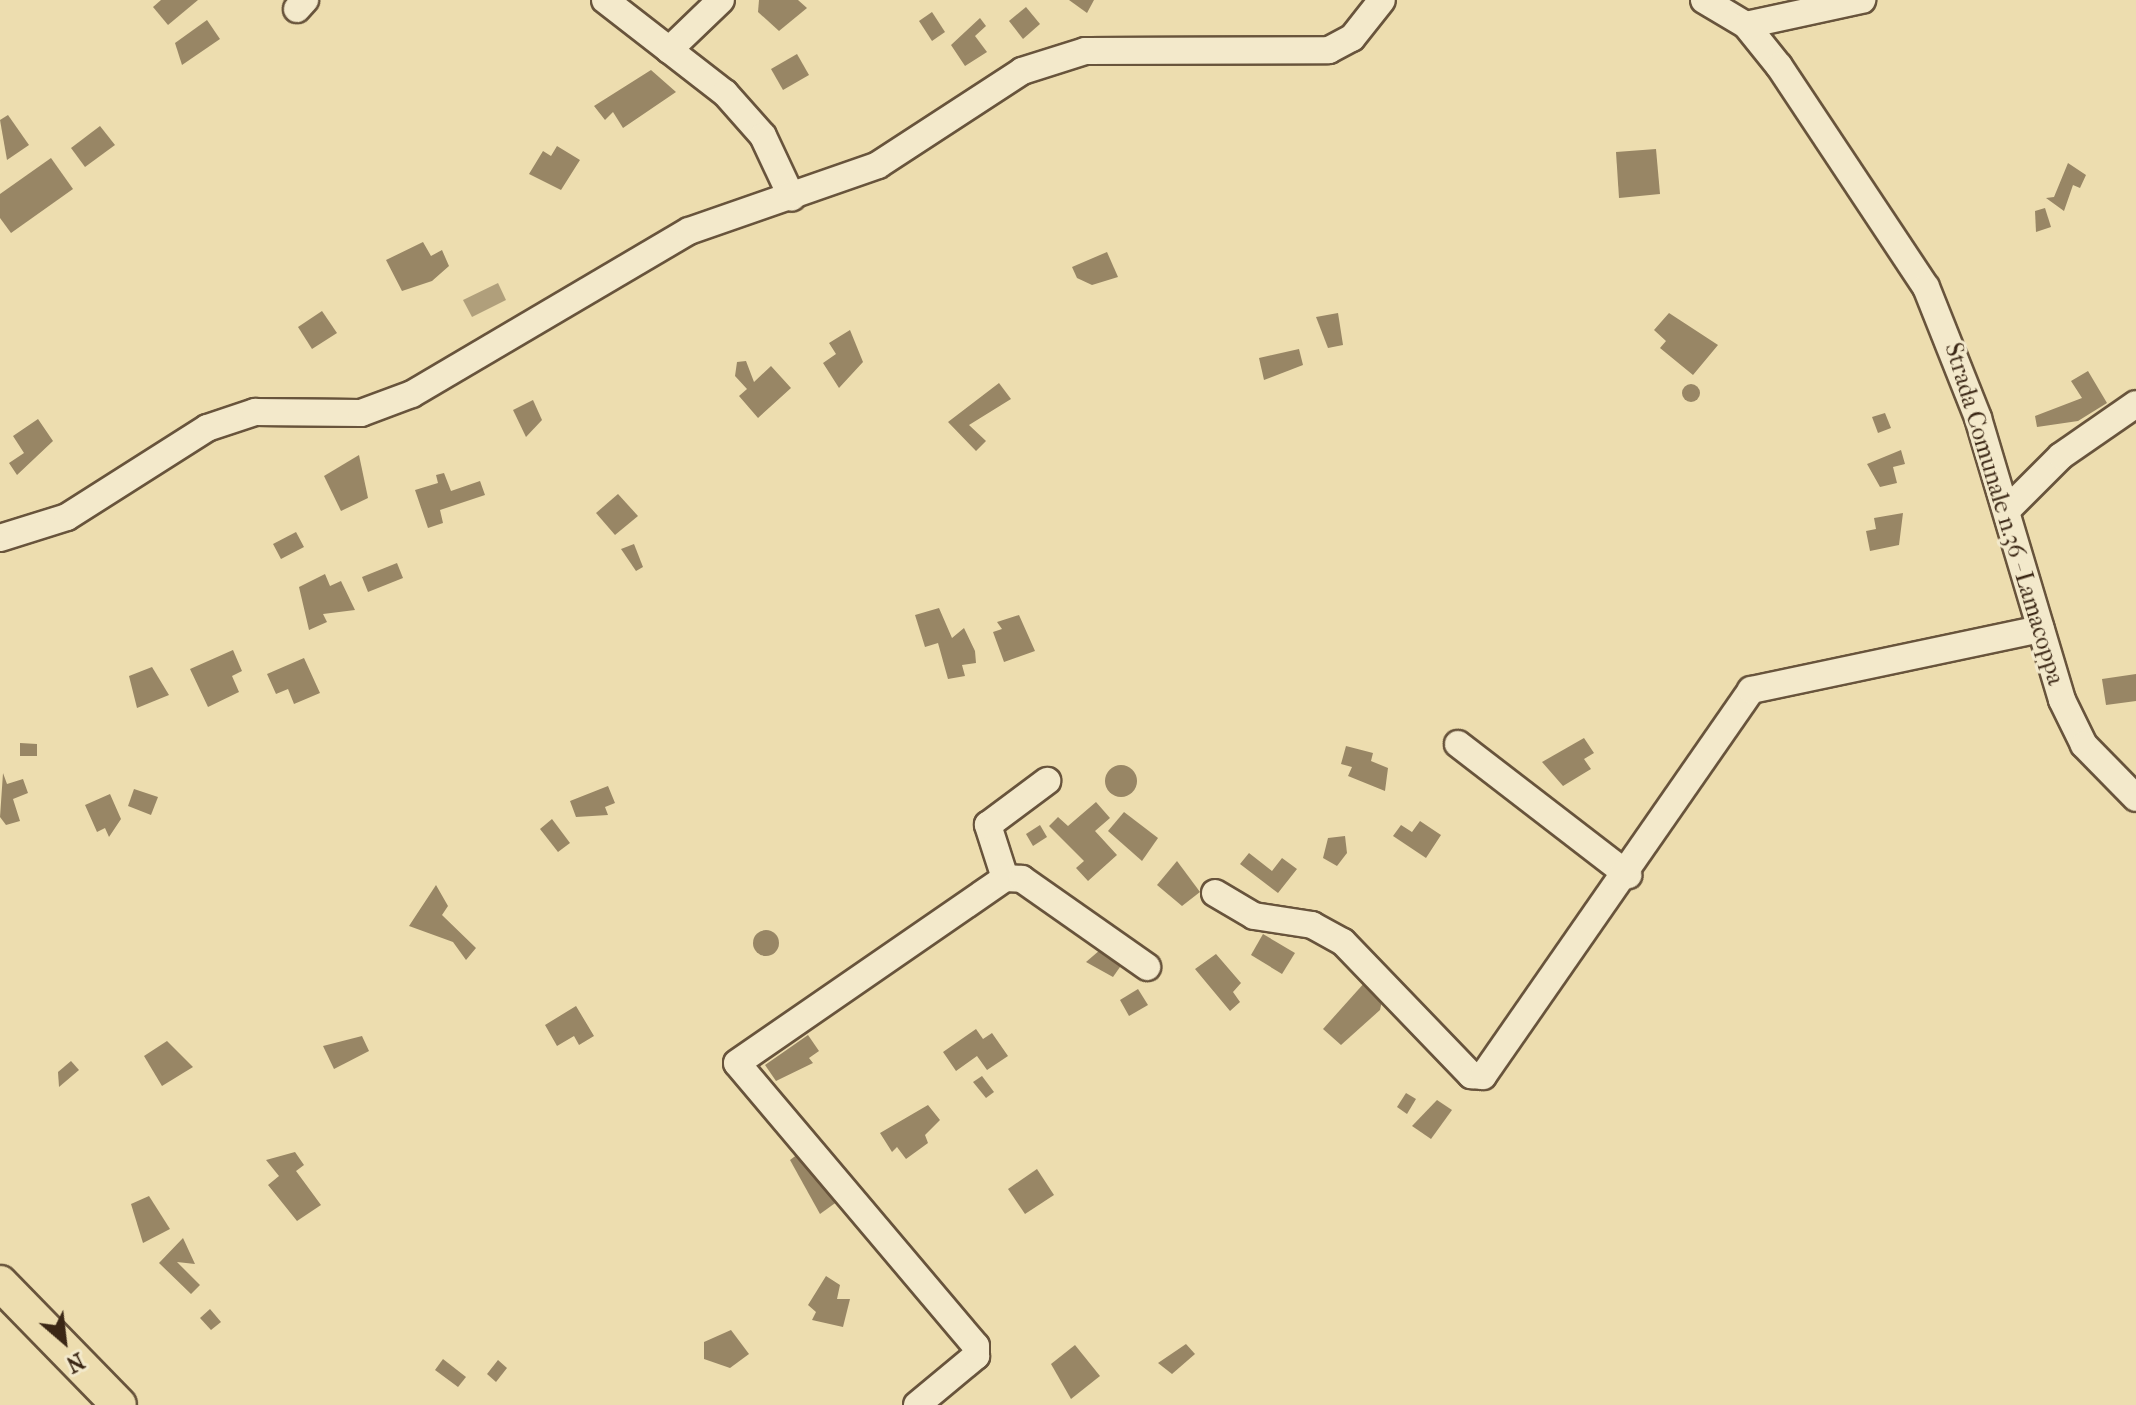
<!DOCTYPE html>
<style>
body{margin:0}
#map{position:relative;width:2136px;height:1405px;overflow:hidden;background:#edddaf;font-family:"IM FELL French Canon",serif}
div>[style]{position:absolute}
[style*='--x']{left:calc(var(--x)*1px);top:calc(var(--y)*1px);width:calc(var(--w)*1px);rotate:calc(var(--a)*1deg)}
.water>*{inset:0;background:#b09f7b}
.building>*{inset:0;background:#988665}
.round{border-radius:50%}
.roads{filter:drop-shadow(2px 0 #68543c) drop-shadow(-2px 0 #68543c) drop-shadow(0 2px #68543c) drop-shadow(0 -2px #68543c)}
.minor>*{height:26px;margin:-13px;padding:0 13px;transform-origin:13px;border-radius:13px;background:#f3e9cb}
.major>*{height:34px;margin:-17px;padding:0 17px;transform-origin:17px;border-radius:17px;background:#edddaf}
span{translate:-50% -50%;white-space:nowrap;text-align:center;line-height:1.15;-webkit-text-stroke:6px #f3e9cb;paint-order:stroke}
.street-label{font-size:24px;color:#3b2715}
.north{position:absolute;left:24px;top:1301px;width:80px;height:80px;-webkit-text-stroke:6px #f3e9cb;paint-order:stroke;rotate:152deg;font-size:22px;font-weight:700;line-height:32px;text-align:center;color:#3b2715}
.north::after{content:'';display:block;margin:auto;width:28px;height:36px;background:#3b2715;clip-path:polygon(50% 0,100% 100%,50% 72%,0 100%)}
</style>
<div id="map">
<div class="water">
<div style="clip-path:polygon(498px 283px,506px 300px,472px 317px,463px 300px)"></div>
</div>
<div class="building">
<div style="clip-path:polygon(161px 0,198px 0,168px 25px,153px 7px)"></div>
<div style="clip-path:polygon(759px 0,798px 0,807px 8px,779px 31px,758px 12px)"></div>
<div style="clip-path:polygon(1069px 0,1094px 0,1087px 13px)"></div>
<div style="clip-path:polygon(1026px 7px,1040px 24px,1023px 39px,1009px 21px)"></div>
<div style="clip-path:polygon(932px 12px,945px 32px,932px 41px,919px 21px)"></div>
<div style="clip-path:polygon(980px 18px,986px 26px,975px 36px,987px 52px,965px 66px,951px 45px)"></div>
<div style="clip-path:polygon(207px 20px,220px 39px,182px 65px,175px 43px)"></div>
<div style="clip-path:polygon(797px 54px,809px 75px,783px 90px,771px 69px)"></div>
<div style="clip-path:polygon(651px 70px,676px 92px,623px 128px,613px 112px,605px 120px,594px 106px)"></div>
<div style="clip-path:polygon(8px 115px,29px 145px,7px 160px,0 120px)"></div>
<div style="clip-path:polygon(100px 126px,115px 145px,85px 167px,71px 148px)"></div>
<div style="clip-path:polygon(557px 146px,580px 160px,561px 190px,529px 174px,543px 151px,551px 156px)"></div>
<div style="clip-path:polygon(1656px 149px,1660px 194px,1619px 198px,1616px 152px)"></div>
<div style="clip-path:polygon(51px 158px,73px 189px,11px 233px,0 218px,0 194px)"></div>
<div style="clip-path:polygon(2068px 163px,2086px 175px,2080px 188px,2073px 185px,2064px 211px,2046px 198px,2054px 197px)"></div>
<div style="clip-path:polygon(2045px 208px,2051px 227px,2036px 232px,2035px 211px)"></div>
<div style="clip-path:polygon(423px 242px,431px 256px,442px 250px,449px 266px,432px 281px,402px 291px,386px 260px)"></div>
<div style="clip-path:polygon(1107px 252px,1118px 277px,1092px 285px,1077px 278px,1072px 267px)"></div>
<div style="clip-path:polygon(322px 311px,337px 333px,312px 349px,298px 327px)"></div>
<div style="clip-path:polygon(1338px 313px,1343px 345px,1328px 348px,1316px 317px)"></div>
<div style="clip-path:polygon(1669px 313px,1718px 345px,1693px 375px,1660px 348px,1666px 341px,1654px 330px)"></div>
<div style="clip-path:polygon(850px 330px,863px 362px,839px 388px,823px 363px,836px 354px,829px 343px)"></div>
<div style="clip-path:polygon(1299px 349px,1303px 365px,1264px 380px,1259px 358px)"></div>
<div style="clip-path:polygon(746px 361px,754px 382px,771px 366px,791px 388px,758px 418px,739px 396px,747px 389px,735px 376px,737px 362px)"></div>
<div style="clip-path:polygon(2088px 371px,2107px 403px,2078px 421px,2037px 427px,2035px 416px,2082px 398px,2071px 381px)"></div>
<div style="clip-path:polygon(999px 383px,1011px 399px,969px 425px,986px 441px,976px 451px,948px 422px)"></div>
<div class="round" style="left:1682px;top:384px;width:18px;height:18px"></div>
<div style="clip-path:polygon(533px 400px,542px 420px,526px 437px,513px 410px)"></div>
<div style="clip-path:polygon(1885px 413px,1891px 428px,1878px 433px,1872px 417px)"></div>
<div style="clip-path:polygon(38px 419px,53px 441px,17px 475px,9px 463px,24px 453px,13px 436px)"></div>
<div style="clip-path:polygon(1901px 450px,1905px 464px,1893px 467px,1897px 483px,1880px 487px,1867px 464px)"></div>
<div style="clip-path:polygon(359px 455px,368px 498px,341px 511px,324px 476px)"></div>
<div style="clip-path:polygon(444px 473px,451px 491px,480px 481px,485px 495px,440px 510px,443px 523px,428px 528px,415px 490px,438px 483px,436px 475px)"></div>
<div style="clip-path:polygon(618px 494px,638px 516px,615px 535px,596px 513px)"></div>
<div style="clip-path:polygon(1903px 513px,1899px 545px,1870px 551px,1866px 531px,1876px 529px,1874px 518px)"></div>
<div style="clip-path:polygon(296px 532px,304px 547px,281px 559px,273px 544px)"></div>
<div style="clip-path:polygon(634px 544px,643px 567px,636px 571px,621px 549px)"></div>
<div style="clip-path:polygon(397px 563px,403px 578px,368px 592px,362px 577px)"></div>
<div style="clip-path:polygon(325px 574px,330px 586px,341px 581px,355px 610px,323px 614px,327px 622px,309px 630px,299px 587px)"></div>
<div style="clip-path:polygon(939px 608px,952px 638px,964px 628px,975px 651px,976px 663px,962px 665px,965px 676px,948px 679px,938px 643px,925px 647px,915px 615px)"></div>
<div style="clip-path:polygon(1019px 615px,1035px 651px,1004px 662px,993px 632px,1002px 629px,997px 622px)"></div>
<div style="clip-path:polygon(233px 650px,242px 671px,232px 676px,239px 692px,208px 707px,190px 669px)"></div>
<div style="clip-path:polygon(304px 658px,320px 693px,294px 704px,288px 689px,276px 694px,267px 674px)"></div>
<div style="clip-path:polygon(152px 667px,169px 695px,137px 708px,129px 676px)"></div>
<div style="clip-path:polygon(2136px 674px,2136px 701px,2106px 705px,2102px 679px)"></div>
<div style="clip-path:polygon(1584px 738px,1594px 753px,1584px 759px,1591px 769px,1563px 786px,1542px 762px)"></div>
<div style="clip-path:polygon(20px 743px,37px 744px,37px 756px,20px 756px)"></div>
<div style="clip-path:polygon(1346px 746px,1373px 753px,1371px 761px,1388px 768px,1385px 791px,1348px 776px,1352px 767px,1341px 764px)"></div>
<div class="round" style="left:1105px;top:765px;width:32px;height:32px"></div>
<div style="clip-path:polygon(3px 773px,7px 784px,23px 779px,28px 793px,13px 799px,20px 821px,6px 825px,0 817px)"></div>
<div style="clip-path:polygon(608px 786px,615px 803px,605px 807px,608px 815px,576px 817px,570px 801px)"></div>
<div style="clip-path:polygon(134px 789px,158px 797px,151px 815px,128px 806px)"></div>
<div style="clip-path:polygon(110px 794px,121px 819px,109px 837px,105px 828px,97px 832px,85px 805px)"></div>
<div style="clip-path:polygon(1096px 802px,1110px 818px,1095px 831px,1117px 855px,1088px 881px,1076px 868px,1084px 861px,1049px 826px,1058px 817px,1068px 826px)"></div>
<div style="clip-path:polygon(1124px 812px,1158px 838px,1142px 861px,1108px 831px)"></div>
<div style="clip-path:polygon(552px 819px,570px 843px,558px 852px,540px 829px)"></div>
<div style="clip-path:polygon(1420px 821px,1441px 835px,1426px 858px,1393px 836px,1401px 825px,1412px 832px)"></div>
<div style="clip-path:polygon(1040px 825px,1047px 837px,1033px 846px,1026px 834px)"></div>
<div style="clip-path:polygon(1345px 836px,1347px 853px,1337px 866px,1323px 858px,1328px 838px)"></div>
<div style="clip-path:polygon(1249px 853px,1272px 871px,1282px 858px,1297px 869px,1278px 893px,1240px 864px)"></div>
<div style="clip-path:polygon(1177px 861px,1200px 892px,1182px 906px,1157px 885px)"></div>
<div style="clip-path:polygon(436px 885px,448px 906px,442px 915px,476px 948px,466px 960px,453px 942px,409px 926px)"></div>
<div class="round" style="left:753px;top:930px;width:26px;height:26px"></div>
<div style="clip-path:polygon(1263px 934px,1295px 953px,1282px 974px,1251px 955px)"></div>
<div style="clip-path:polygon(1107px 944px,1127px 957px,1113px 977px,1086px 962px)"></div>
<div style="clip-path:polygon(1216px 954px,1241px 983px,1233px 992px,1240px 1002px,1230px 1011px,1195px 969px)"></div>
<div style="clip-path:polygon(1366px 981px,1383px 997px,1380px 1010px,1341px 1045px,1323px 1029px)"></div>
<div style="clip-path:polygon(1138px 989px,1148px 1005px,1129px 1016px,1120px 1000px)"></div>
<div style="clip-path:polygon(576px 1006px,594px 1036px,579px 1045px,574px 1036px,557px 1046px,545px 1025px)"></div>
<div style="clip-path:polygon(976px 1029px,983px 1039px,992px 1033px,1008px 1056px,987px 1070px,977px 1056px,956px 1071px,943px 1052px)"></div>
<div style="clip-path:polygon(808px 1035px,819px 1051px,809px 1058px,813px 1063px,776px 1081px,765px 1065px)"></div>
<div style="clip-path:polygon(362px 1036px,369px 1051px,334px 1069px,323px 1046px)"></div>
<div style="clip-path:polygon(167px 1041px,193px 1067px,162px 1086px,144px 1056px)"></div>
<div style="clip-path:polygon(71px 1061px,79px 1070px,59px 1087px,58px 1072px)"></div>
<div style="clip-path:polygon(982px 1076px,994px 1092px,986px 1098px,973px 1082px)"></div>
<div style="clip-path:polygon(1406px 1093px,1416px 1099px,1407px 1114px,1397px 1107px)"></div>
<div style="clip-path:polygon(1437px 1100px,1452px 1110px,1431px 1139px,1412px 1126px)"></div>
<div style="clip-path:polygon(928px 1105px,940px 1120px,925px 1135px,928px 1143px,906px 1159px,897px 1147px,892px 1152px,880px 1133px)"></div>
<div style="clip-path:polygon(802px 1151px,838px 1201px,820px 1214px,790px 1160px)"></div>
<div style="clip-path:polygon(295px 1152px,304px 1165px,296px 1171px,321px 1205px,297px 1221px,268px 1185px,279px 1176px,266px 1160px)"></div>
<div style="clip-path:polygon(1037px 1169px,1054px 1195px,1025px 1214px,1008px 1189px)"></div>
<div style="clip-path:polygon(149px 1196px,170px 1229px,143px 1243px,131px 1204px)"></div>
<div style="clip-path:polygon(183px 1238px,195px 1264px,177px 1262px,200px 1285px,191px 1294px,159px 1263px)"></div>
<div style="clip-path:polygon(826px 1276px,840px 1285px,837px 1299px,850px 1299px,843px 1327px,812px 1320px,816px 1312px,808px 1305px)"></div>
<div style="clip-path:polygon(210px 1309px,221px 1322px,211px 1330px,200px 1318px)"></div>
<div style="clip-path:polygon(731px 1330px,749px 1354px,730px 1368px,704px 1359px,704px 1342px)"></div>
<div style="clip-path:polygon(1186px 1344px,1195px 1354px,1172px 1374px,1158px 1363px)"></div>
<div style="clip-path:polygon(1075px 1345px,1100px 1376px,1071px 1399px,1051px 1364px)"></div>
<div style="clip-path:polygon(443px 1359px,466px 1377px,458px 1387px,435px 1370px)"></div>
<div style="clip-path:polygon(498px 1360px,507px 1368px,496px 1382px,487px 1374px)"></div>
</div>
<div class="roads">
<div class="minor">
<div style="--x:605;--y:0;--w:152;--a:37.8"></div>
<div style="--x:725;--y:93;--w:57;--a:48.5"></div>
<div style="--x:763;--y:136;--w:68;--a:64.9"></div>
<div style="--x:1704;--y:0;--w:49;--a:30.8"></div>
<div style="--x:1746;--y:25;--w:53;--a:51.2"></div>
<div style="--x:1779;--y:66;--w:265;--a:56.4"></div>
<div style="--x:1926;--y:287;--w:141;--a:68.3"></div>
<div style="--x:1978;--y:418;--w:294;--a:73.4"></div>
<div style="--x:2062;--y:700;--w:50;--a:63.9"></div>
<div style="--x:2084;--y:745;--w:74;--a:45.5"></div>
<div style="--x:297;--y:9;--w:12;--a:-48"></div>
<div style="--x:1746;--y:25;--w:119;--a:-12.2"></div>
<div style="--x:669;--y:50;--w:72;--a:-43.9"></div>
<div style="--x:2007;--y:510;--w:76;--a:-45"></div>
<div style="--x:2061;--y:456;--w:91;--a:-34.7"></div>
<div style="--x:0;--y:538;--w:70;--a:-17.4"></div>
<div style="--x:67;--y:517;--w:166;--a:-32.4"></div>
<div style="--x:207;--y:428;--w:51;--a:-18.4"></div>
<div style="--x:255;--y:412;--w:106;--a:0.5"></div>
<div style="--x:361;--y:413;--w:54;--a:-20.4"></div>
<div style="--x:412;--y:394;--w:321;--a:-30.5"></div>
<div style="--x:689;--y:231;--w:200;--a:-19.2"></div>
<div style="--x:878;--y:165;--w:172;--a:-33.1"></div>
<div style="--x:1022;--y:71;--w:66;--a:-17.6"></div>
<div style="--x:1085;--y:51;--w:244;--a:-0.2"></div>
<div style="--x:1329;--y:50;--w:26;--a:-28"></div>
<div style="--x:1352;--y:38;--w:48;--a:-51.7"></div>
<div style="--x:1458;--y:744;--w:215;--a:37.6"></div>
<div style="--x:1005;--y:878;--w:56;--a:-107.8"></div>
<div style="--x:988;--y:825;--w:74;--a:-36.7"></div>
<div style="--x:1215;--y:893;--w:45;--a:30.5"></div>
<div style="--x:1254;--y:916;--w:59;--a:8.8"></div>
<div style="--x:1312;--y:925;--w:35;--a:29"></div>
<div style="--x:1343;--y:942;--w:185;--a:46.1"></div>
<div style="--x:1471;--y:1075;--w:12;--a:5"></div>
<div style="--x:1483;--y:1076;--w:470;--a:-55.2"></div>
<div style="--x:1751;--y:690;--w:296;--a:-11.9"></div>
<div style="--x:917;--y:1405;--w:77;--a:-39.7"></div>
<div style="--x:976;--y:1356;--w:10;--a:-90"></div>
<div style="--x:976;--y:1346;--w:370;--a:-130.2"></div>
<div style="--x:737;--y:1063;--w:326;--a:-34.6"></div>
<div style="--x:1005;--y:878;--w:17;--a:3"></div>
<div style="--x:1022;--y:879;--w:153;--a:35.1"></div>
</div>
<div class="major">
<div style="--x:0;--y:1283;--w:170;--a:45.7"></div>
</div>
</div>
<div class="street-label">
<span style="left:2004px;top:514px;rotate:73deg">Strada Comunale n.36 - Lamacoppa</span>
</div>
<div class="north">N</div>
</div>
